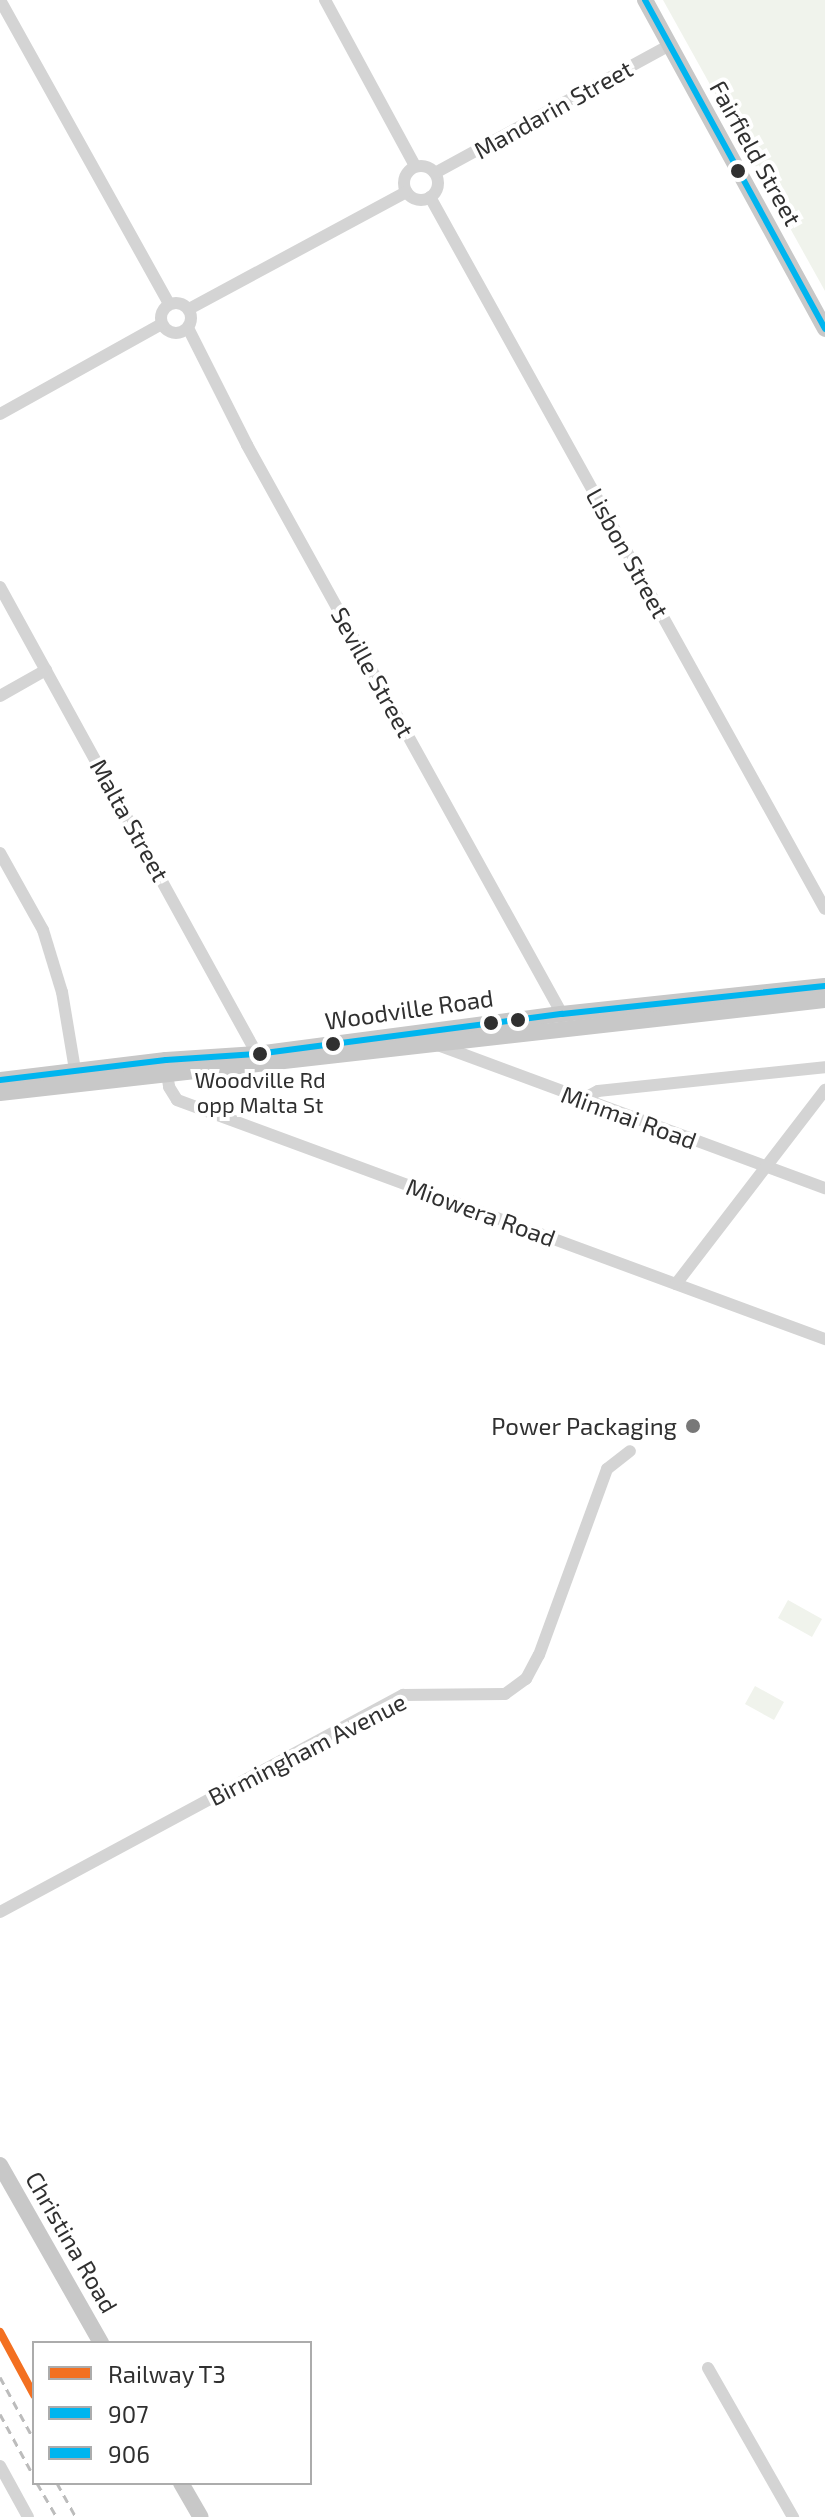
<!DOCTYPE html>
<style>
body{margin:0}
#map{position:relative;width:825px;height:2517px;overflow:hidden;background:#fff;font-family:"Exo 2",sans-serif}
div>[style]{position:absolute}
[style*='--x']{left:calc(var(--x)*1px);top:calc(var(--y)*1px);width:calc(var(--w)*1px);rotate:calc(var(--a)*1deg)}
.green>*{inset:0;background:#f0f3ec}
.minor>*{height:12px;margin:-6px;padding:0 6px;transform-origin:6px;border-radius:6px;background:#d4d4d4}
.minor>.ring{margin:-6px;padding:0;box-sizing:content-box;background:none;border:12px solid #d4d4d4;border-radius:50%}
.major>*{height:16px;margin:-8px;padding:0 8px;transform-origin:8px;border-radius:8px;background:#c8c8c8}
.rail>*{height:3px;margin-top:-1.5px;transform-origin:0;background:repeating-linear-gradient(90deg,#bcbcbc 0 8px,transparent 0 14px)}
.bus-1>*{height:6px;margin:-3px;padding:0 3px;transform-origin:3px;border-radius:3px;background:#00b5ef}
.bus-2>*{height:6px;margin:-3px;padding:0 3px;transform-origin:3px;border-radius:3px;background:#00b5ef}
.rail-1>*{height:8px;margin:-4px;padding:0 4px;transform-origin:4px;border-radius:4px;background:#f37021}
.dots>*{width:22px;height:22px;translate:-50% -50%;box-sizing:border-box;border:4px solid #fff;border-radius:50%}
span{translate:-50% -50%;white-space:nowrap;text-align:center;line-height:1.15;-webkit-text-stroke:8px #fff;paint-order:stroke}
.bus-label{font-size:22px;color:#303030}
.street-label{font-size:24px;color:#303030}
.poi-label{font-size:24px;color:#303030}
.right{translate:-100% -50%;text-align:right}
.legend{position:absolute;left:32px;top:2341px;width:280px;height:144px;box-sizing:border-box;background:#fff;border:2px solid #acacac;margin:0;padding:10px 14px;list-style:none;font-size:24px;color:#303030}
.legend li{display:flex;align-items:center;gap:16px;height:40px}
.legend b{width:40px;border:2px solid #acacac}
</style>
<div id="map">
<div class="green">
<div style="clip-path:polygon(663px 0,825px 0,825px 291px)"></div>
<div style="clip-path:polygon(788px 1600px,822px 1619px,812px 1637px,778px 1618px)"></div>
<div style="clip-path:polygon(755px 1686px,784px 1702px,774px 1720px,745px 1704px)"></div>
</div>
<div class="minor">
<div style="--x:0;--y:0;--w:348;--a:60.9"></div>
<div style="--x:325;--y:0;--w:189;--a:61.5"></div>
<div class="ring" style="left:404px;top:166px;width:22px;height:22px"></div>
<div style="--x:435;--y:173;--w:268;--a:-28.6"></div>
<div style="--x:430;--y:197;--w:814;--a:60.98"></div>
<div class="ring" style="left:161px;top:303px;width:18px;height:18px"></div>
<div style="--x:189;--y:309;--w:247;--a:-28.3"></div>
<div style="--x:188;--y:328;--w:131;--a:63.2"></div>
<div style="--x:247;--y:445;--w:650;--a:61.03"></div>
<div style="--x:0;--y:414;--w:185;--a:-29.1"></div>
<div style="--x:0;--y:587;--w:533;--a:61.18"></div>
<div style="--x:0;--y:696;--w:53;--a:-29.5"></div>
<div style="--x:0;--y:853;--w:88;--a:60.8"></div>
<div style="--x:43;--y:930;--w:65;--a:73"></div>
<div style="--x:62;--y:992;--w:79;--a:80.5"></div>
<div style="--x:438;--y:1045;--w:413;--a:20.3"></div>
<div style="--x:166;--y:1067;--w:20;--a:81"></div>
<div style="--x:169;--y:1087;--w:15;--a:58"></div>
<div style="--x:177;--y:1100;--w:691;--a:20.25"></div>
<div style="--x:581;--y:1100;--w:19;--a:-28"></div>
<div style="--x:598;--y:1091;--w:228;--a:-6"></div>
<div style="--x:676;--y:1284;--w:245;--a:-52.5"></div>
<div style="--x:0;--y:1912;--w:458;--a:-28.3"></div>
<div style="--x:403;--y:1695;--w:102;--a:-0.6"></div>
<div style="--x:505;--y:1694;--w:26;--a:-36"></div>
<div style="--x:526;--y:1679;--w:27;--a:-62"></div>
<div style="--x:539;--y:1655;--w:198;--a:-69.9"></div>
<div style="--x:607;--y:1469;--w:29;--a:-38"></div>
<div style="--x:708;--y:2368;--w:172;--a:60.3"></div>
<div style="--x:0;--y:2466;--w:58;--a:61.2"></div>
</div>
<div class="major">
<div style="--x:645;--y:0;--w:375;--a:61.3"></div>
<div style="--x:0;--y:1080;--w:167;--a:-6.9"></div>
<div style="--x:166;--y:1060;--w:91;--a:-3.8"></div>
<div style="--x:257;--y:1054;--w:308;--a:-7.5"></div>
<div style="--x:562;--y:1014;--w:264;--a:-6.1"></div>
<div style="--x:0;--y:1093;--w:830;--a:-6.43"></div>
<div style="--x:0;--y:2165;--w:205;--a:60.4"></div>
<div style="--x:181;--y:2483;--w:39;--a:60"></div>
</div>
<div class="rail">
<div style="--x:0;--y:2377;--w:72;--a:61.6"></div>
<div style="--x:0;--y:2414;--w:72;--a:61.6"></div>
<div style="--x:37;--y:2483;--w:39;--a:60"></div>
<div style="--x:57;--y:2483;--w:39;--a:61"></div>
</div>
<div class="bus-1">
<div style="--x:0;--y:1080;--w:167;--a:-6.9"></div>
<div style="--x:166;--y:1060;--w:91;--a:-3.8"></div>
<div style="--x:257;--y:1054;--w:308;--a:-7.5"></div>
<div style="--x:562;--y:1014;--w:264;--a:-6.1"></div>
</div>
<div class="bus-2">
<div style="--x:645;--y:0;--w:375;--a:61.3"></div>
</div>
<div class="rail-1">
<div style="--x:0;--y:2332;--w:72;--a:61.6"></div>
</div>
<div class="dots">
<div style="left:738px;top:171px;background:#303030"></div>
<div style="left:518px;top:1020px;background:#303030"></div>
<div style="left:491px;top:1023px;background:#303030"></div>
<div style="left:333px;top:1044px;background:#303030"></div>
<div style="left:260px;top:1054px;background:#303030"></div>
<div style="left:693px;top:1426px;background:#787878"></div>
</div>
<div class="bus-label">
<span style="left:260px;top:1092px">Woodville Rd<br>opp Malta St</span>
</div>
<div class="street-label">
<span style="left:553px;top:109px;rotate:-29deg">Mandarin Street</span>
<span style="left:756px;top:153px;rotate:61deg">Fairfield Street</span>
<span style="left:628px;top:553px;rotate:61deg">Lisbon Street</span>
<span style="left:373px;top:672px;rotate:61deg">Seville Street</span>
<span style="left:130px;top:820px;rotate:61deg">Malta Street</span>
<span style="left:409px;top:1009px;rotate:-8deg">Woodville Road</span>
<span style="left:629px;top:1117px;rotate:20deg">Minmai Road</span>
<span style="left:481px;top:1212px;rotate:20deg">Miowera Road</span>
<span style="left:307px;top:1749px;rotate:-27deg">Birmingham Avenue</span>
<span style="left:72px;top:2242px;rotate:60deg">Christina Road</span>
</div>
<div class="poi-label">
<span class="right" style="left:677px;top:1426px">Power Packaging</span>
</div>
<ul class="legend">
<li><b style="height:10px;background:#f37021"></b>Railway T3</li>
<li><b style="height:10px;background:#00b5ef"></b>907</li>
<li><b style="height:10px;background:#00b5ef"></b>906</li>
</ul>
</div>
